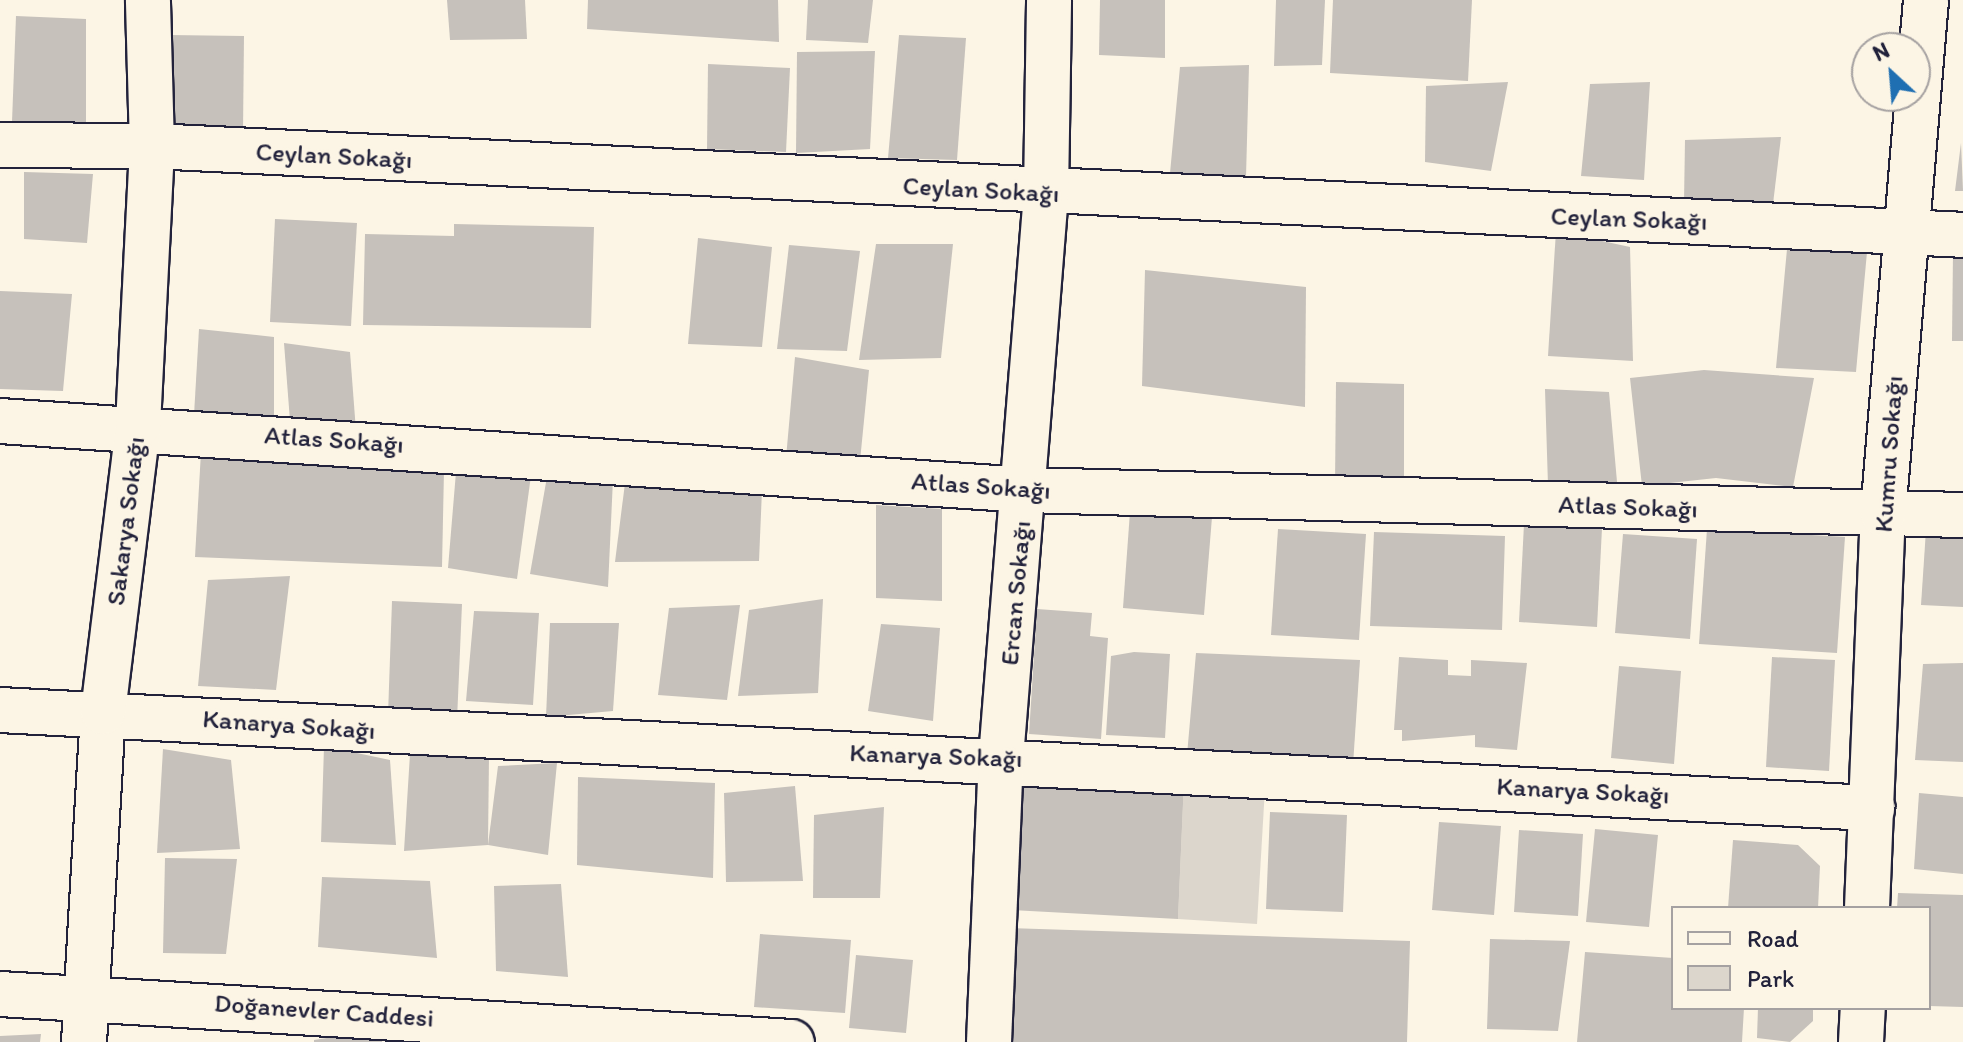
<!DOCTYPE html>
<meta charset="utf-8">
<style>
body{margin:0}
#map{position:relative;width:1963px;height:1042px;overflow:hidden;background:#fcf5e5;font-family:Itim,sans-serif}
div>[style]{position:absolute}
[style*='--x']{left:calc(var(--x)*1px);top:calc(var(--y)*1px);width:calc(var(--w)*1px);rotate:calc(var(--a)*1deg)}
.green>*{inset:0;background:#dcd6cc}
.building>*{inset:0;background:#c6c1bb}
.roads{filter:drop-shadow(2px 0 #22223b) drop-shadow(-2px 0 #22223b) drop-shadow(0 2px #22223b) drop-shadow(0 -2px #22223b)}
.minor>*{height:44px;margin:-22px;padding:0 22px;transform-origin:22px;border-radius:22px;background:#fcf5e5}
.tertiary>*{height:44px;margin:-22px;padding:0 22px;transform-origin:22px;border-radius:22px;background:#fcf5e5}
span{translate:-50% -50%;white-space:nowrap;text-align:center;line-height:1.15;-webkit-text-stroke:6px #fcf5e5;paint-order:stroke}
.street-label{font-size:26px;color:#22223b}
.legend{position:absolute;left:1671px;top:906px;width:260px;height:104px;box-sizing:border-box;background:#fcf5e5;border:2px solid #a5a1a1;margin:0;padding:10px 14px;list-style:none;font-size:24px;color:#22223b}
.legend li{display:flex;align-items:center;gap:16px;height:40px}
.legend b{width:40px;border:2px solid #a5a1a1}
.north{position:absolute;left:1851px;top:32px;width:80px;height:80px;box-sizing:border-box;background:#fcf5e5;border:2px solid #a5a1a1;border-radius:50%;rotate:334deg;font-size:22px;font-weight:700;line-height:32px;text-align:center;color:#22223b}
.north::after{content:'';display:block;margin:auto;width:28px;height:36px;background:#1f6fb2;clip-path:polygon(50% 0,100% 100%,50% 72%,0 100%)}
</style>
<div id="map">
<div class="green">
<div style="clip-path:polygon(1184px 781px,1265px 788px,1257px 924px,1178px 919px)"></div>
</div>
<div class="building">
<div style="clip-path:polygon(447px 0,525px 0,527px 39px,450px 40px)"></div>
<div style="clip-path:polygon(588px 0,778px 0,779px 42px,587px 29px)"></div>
<div style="clip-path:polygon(808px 0,873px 0,868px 43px,806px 40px)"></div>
<div style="clip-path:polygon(1100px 0,1165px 0,1165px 58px,1099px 55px)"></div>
<div style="clip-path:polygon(1276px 0,1325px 0,1322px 65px,1274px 66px)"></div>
<div style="clip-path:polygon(1333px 0,1472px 0,1468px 81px,1330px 73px)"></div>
<div style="clip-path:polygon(16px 16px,86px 19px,86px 124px,12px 122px)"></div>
<div style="clip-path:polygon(169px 35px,244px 36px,243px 131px,167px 130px)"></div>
<div style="clip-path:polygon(899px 35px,966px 38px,957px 160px,888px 158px)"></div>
<div style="clip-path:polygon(875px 51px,870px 149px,796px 153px,797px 52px)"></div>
<div style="clip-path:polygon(708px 64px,790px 68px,786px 152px,707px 149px)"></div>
<div style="clip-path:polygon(1249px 65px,1246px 177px,1170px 173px,1180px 67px)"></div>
<div style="clip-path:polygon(1508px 82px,1491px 171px,1425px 162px,1426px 86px)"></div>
<div style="clip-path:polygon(1650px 82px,1644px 180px,1581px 176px,1590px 84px)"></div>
<div style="clip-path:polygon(1781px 137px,1773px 204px,1684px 202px,1685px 140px)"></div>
<div style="clip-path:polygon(1961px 143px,1963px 191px,1955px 191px)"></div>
<div style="clip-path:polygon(24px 172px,93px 174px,87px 243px,24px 239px)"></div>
<div style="clip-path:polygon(275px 219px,357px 223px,351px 326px,270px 322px)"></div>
<div style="clip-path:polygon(454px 224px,594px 227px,591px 328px,363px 325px,365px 234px,454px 236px)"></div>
<div style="clip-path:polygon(1556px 231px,1630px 247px,1633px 361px,1548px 356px)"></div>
<div style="clip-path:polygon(698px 238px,772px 247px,762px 347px,688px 344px)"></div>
<div style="clip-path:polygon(876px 244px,953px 244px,941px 358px,859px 360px)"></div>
<div style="clip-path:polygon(789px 245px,860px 251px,847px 351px,777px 349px)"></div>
<div style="clip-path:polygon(1787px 249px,1867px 252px,1856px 372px,1776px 368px)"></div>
<div style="clip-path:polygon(1953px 253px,1963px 253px,1963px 341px,1952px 341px)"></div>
<div style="clip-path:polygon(1145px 270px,1306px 287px,1305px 407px,1142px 386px)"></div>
<div style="clip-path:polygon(0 291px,72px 294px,63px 391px,0 389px)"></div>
<div style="clip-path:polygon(199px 329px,274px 337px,274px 419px,194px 415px)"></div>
<div style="clip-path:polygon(284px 343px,350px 352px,356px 431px,290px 421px)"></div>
<div style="clip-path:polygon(795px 357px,869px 370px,860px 461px,786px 458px)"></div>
<div style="clip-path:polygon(1704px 370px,1814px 378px,1793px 487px,1716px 478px,1642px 486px,1630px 378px)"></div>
<div style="clip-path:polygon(1336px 382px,1404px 384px,1404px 483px,1335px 485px)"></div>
<div style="clip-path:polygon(1545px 389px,1609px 392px,1618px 493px,1548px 486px)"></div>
<div style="clip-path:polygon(201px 452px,444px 470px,442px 567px,195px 557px)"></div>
<div style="clip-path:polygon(532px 468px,517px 579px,448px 568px,456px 472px)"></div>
<div style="clip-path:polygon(548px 471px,613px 479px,608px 587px,530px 574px)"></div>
<div style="clip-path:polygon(625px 483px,762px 490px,759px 561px,615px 562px)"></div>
<div style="clip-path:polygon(1131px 498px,1213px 505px,1204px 615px,1123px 608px)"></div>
<div style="clip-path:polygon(876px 505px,942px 509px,942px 601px,876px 598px)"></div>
<div style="clip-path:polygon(1524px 524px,1602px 528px,1597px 627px,1519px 622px)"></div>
<div style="clip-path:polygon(1278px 529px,1366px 534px,1359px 640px,1271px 635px)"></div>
<div style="clip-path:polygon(1707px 529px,1845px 537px,1837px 653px,1699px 644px)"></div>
<div style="clip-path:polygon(1926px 530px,1963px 532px,1963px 607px,1921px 605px)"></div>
<div style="clip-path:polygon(1374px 532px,1505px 536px,1502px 630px,1370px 626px)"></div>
<div style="clip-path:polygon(1623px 534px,1697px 539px,1690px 639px,1615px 633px)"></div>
<div style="clip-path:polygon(290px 576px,276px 690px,198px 686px,208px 580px)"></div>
<div style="clip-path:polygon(823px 599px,818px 693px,738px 696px,749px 610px)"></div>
<div style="clip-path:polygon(392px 601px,462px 604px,457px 720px,388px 715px)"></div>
<div style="clip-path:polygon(740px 605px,727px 700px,658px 695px,669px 608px)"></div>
<div style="clip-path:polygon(1037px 609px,1092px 613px,1090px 636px,1108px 638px,1101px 739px,1029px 734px)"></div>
<div style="clip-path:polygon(474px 611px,539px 613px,533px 705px,466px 701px)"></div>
<div style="clip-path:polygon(550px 623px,619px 623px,613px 711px,546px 717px)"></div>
<div style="clip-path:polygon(881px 624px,940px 628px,933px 721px,868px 711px)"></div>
<div style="clip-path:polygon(1134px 652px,1170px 654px,1165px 738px,1106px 735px,1111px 656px)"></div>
<div style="clip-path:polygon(1196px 653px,1360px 660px,1353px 765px,1187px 755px)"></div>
<div style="clip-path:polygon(1399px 657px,1448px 660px,1448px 675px,1471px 676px,1471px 660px,1527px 663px,1517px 750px,1475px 747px,1475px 735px,1402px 741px,1402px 730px,1394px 730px)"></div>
<div style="clip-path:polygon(1772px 657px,1835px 660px,1829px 771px,1766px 767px)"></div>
<div style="clip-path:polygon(1963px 663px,1963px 762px,1915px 760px,1923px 664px)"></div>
<div style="clip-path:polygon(1619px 666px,1681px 671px,1674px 764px,1611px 758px)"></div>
<div style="clip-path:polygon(324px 746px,390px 760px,396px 845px,321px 842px)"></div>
<div style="clip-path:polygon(163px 749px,231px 760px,240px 849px,157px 853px)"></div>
<div style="clip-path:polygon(410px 754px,489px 756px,488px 845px,404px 851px)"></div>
<div style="clip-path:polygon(557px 763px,548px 855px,488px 845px,498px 766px)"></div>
<div style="clip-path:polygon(1016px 773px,1184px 781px,1178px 919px,1009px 910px)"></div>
<div style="clip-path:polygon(578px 777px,715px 783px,713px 878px,577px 865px)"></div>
<div style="clip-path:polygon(795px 786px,803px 881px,726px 882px,724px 793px)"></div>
<div style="clip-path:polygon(1919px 793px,1963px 797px,1963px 874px,1914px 869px)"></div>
<div style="clip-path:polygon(884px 807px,880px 898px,813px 898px,814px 815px)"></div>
<div style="clip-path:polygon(1270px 812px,1347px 815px,1343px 912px,1266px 909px)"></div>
<div style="clip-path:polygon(1439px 822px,1501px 826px,1494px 915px,1432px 910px)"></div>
<div style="clip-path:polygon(1595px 829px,1658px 835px,1649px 927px,1586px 922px)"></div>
<div style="clip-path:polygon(1519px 830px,1583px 834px,1578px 916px,1514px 912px)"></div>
<div style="clip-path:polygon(1733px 840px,1798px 845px,1820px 866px,1818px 908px,1728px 908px)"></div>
<div style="clip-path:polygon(165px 858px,237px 859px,226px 954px,163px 953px)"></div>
<div style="clip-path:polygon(322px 877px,430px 881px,437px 958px,318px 947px)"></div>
<div style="clip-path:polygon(561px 884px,568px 977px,496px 971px,494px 886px)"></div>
<div style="clip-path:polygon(1898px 893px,1963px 895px,1963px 1007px,1929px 1006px,1929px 908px,1897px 908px)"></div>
<div style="clip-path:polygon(1007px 928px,1410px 941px,1407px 1042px,1003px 1042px)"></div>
<div style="clip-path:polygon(760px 934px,851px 940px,845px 1013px,754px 1007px)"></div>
<div style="clip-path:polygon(1490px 939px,1570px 941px,1558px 1031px,1487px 1029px)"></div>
<div style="clip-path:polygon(1585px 952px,1673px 958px,1673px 1008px,1744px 1008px,1742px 1042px,1577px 1042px)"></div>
<div style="clip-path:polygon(856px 955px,913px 960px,906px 1033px,849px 1028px)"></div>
<div style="clip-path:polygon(1758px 1008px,1813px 1008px,1813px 1021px,1790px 1042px,1757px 1038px)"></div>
<div style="clip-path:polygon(384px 1029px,382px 1042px,314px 1042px,314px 1040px)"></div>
<div style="clip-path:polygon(41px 1034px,40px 1042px,0 1042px,0 1036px)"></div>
</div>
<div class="roads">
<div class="minor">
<div style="--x:0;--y:145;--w:152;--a:0.4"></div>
<div style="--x:152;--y:146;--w:1813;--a:2.81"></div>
<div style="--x:0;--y:421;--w:1027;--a:3.85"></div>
<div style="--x:1025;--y:490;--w:938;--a:1.53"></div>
<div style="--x:0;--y:710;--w:1875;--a:3"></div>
<div style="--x:0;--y:994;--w:793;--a:3.47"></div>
<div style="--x:84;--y:1042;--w:331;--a:-86.7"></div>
<div style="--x:103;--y:712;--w:289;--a:-83"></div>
<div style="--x:138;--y:425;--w:279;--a:-87.1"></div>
<div style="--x:152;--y:146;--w:146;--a:-91.6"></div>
<div style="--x:989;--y:1042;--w:284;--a:-87.6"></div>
<div style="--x:1001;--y:758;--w:566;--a:-85.44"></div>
<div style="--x:1046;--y:194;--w:194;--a:-89.1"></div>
</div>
<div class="tertiary">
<div style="--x:1867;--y:908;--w:394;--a:-87.7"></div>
<div style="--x:1883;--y:514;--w:516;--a:-85.22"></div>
<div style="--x:1861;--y:1042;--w:34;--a:-87"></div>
</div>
</div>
<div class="street-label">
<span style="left:334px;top:156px;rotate:3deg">Ceylan Sokağı</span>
<span style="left:981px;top:190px;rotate:3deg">Ceylan Sokağı</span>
<span style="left:1629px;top:219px;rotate:2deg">Ceylan Sokağı</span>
<span style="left:334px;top:440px;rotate:4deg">Atlas Sokağı</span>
<span style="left:1889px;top:454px;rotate:-86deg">Kumru Sokağı</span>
<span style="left:981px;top:486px;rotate:4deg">Atlas Sokağı</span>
<span style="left:1628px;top:507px;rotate:2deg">Atlas Sokağı</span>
<span style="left:126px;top:521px;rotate:-83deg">Sakarya Sokağı</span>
<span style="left:1016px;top:593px;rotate:-85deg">Ercan Sokağı</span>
<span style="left:289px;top:725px;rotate:4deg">Kanarya Sokağı</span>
<span style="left:936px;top:756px;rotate:2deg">Kanarya Sokağı</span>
<span style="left:1583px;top:791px;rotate:3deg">Kanarya Sokağı</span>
<span style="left:324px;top:1011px;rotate:4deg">Doğanevler Caddesi</span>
</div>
<ul class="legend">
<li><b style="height:10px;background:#fcf5e5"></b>Road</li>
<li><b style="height:22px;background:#dcd6cc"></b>Park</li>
</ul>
<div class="north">N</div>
</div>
